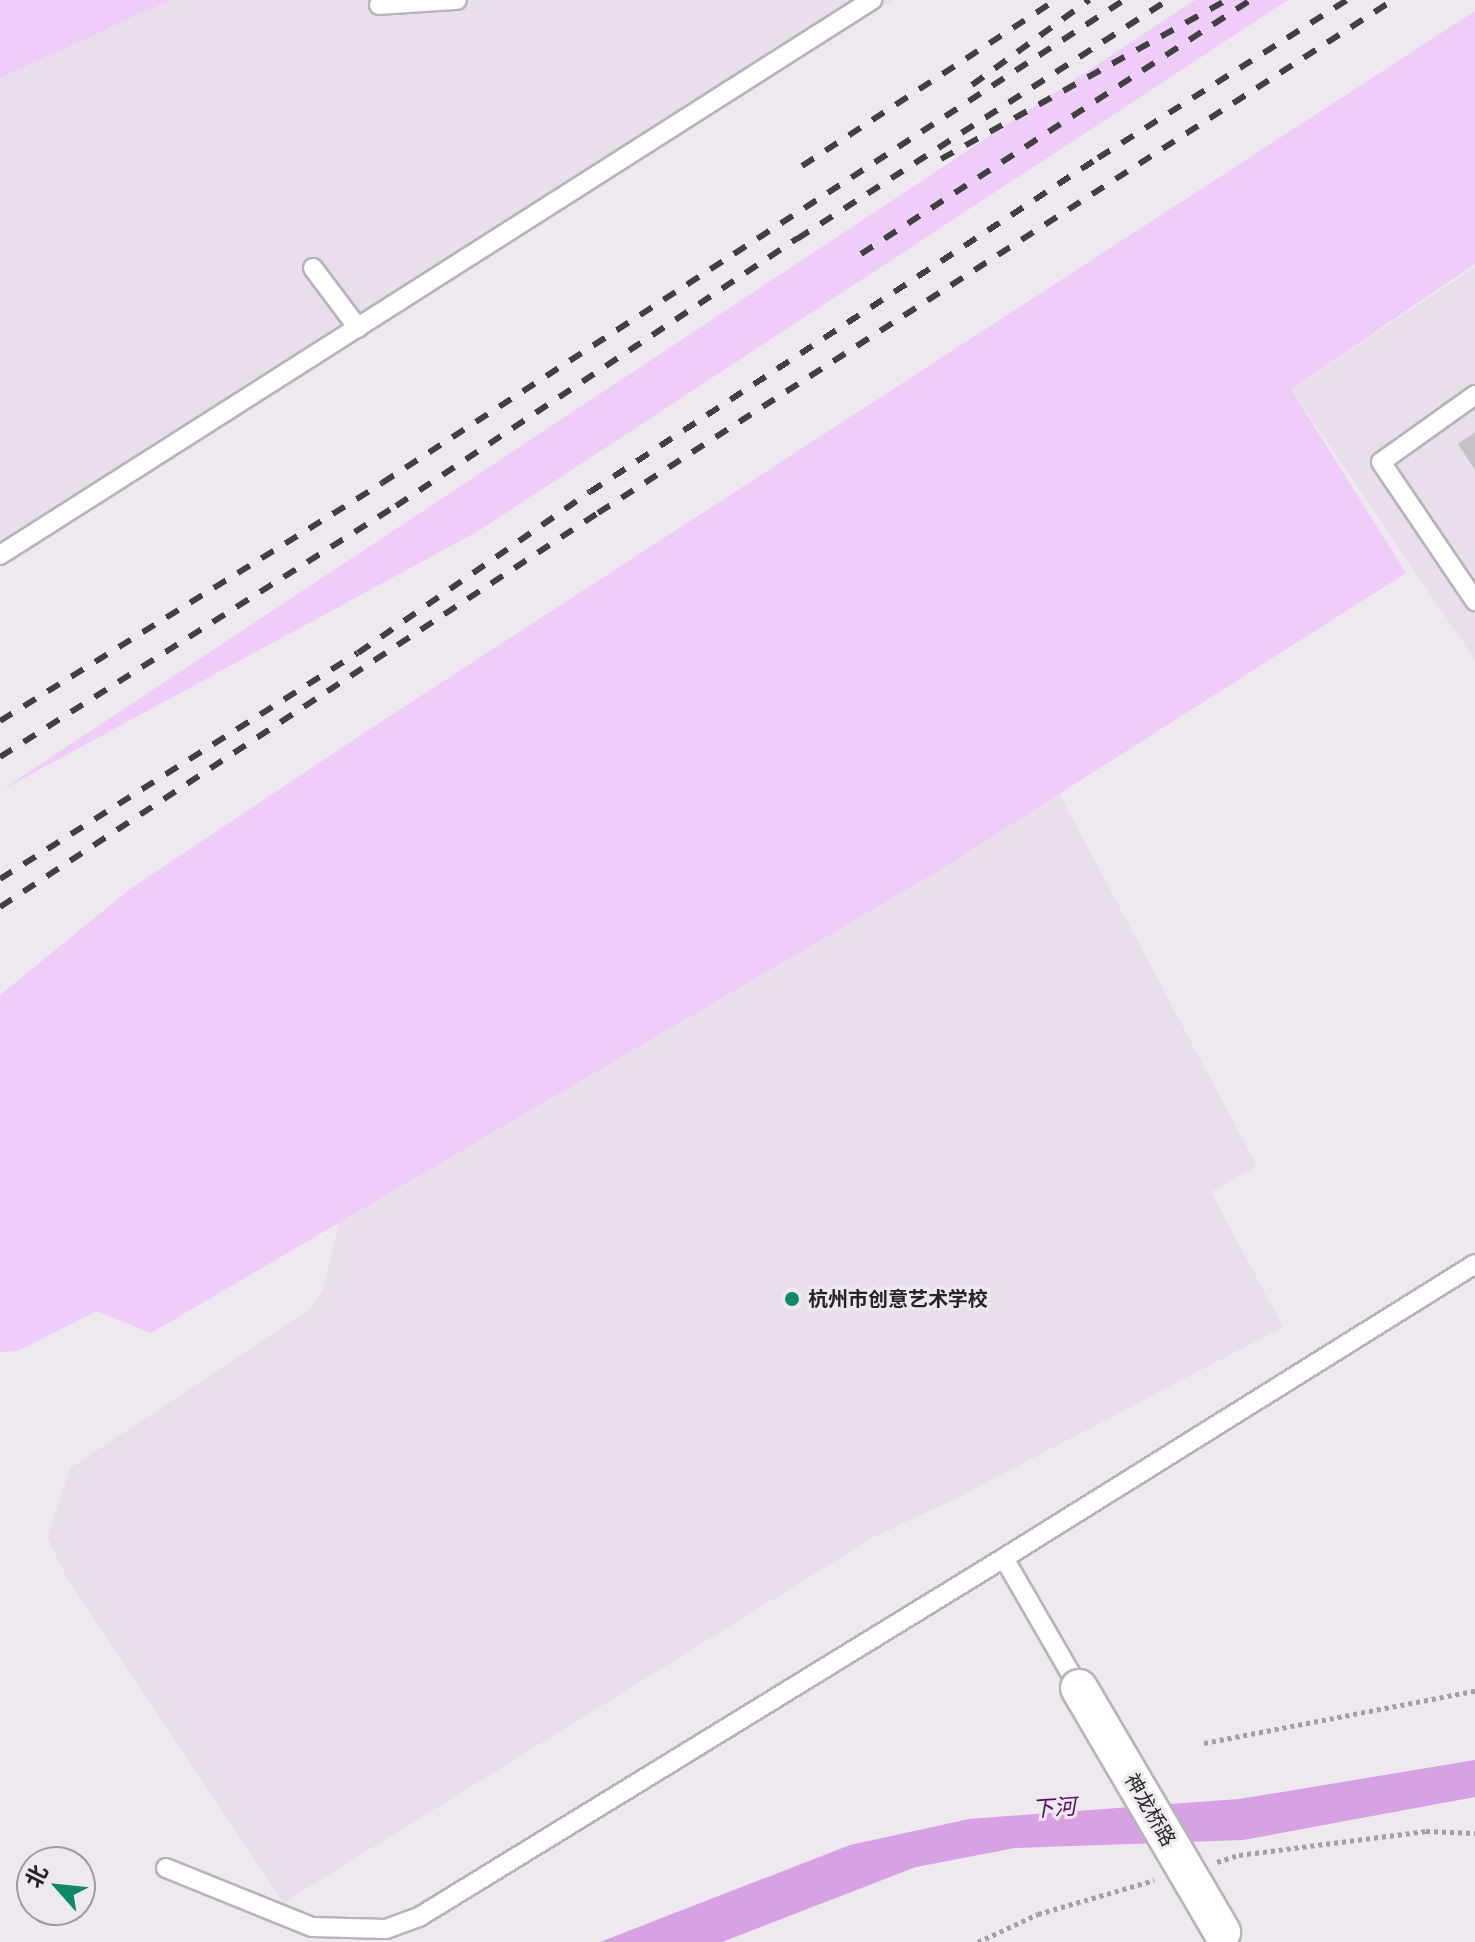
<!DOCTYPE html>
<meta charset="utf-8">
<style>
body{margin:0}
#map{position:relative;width:1475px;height:1942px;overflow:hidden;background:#eee9ef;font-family:"Public Sans","Noto Sans SC",sans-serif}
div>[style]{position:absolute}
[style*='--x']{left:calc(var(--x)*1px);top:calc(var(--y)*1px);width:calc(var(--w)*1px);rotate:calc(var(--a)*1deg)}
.built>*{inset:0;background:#e9dfec}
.green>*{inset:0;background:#f0ccf9}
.water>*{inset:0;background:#d7a1e4}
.building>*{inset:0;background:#c5c1c7}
.path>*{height:5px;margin-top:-2.5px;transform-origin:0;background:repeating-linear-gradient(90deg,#a39fa3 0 4px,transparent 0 8px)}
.roads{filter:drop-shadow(2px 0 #b8b3b9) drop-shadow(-2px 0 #b8b3b9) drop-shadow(0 2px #b8b3b9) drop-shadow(0 -2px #b8b3b9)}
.service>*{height:18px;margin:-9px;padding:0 9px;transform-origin:9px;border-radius:9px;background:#fff}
.rail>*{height:6px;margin-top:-3px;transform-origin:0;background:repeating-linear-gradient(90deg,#413f42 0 14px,transparent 0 28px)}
.bridges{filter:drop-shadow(2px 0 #b8b3b9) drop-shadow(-2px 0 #b8b3b9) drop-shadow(0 2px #b8b3b9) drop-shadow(0 -2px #b8b3b9)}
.minor-bridge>*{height:36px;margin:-18px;padding:0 18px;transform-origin:18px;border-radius:18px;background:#fff}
.dots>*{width:22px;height:22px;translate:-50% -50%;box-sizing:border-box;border:4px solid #eee9ef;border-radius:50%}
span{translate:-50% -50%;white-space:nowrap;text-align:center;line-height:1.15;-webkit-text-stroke:6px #eee9ef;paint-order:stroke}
.poi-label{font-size:20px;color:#262426;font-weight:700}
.left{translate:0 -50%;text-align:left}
.street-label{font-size:20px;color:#262426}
.water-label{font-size:22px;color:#510d5f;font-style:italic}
.north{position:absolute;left:16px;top:1846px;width:80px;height:80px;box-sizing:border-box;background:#eee9ef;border:2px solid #9e9a9f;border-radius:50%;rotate:297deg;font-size:22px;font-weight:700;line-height:32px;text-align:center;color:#262426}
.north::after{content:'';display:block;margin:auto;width:28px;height:36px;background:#0f886a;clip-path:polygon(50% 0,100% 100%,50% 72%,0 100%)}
</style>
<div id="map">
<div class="built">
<div style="clip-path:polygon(0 0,894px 0,617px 160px,0 543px)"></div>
<div style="clip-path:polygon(1475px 267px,1475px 660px,1291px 389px)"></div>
<div style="clip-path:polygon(1000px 682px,1257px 1166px,1211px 1192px,1283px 1327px,955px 1499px,874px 1537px,283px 1903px,68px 1580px,47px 1537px,70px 1468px,311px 1308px,323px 1290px,365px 1110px)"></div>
</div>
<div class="green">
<div style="clip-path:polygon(0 0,170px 0,0 78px)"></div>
<div style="clip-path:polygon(1195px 0,1288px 0,480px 530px,0 791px)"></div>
<div style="clip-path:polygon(1475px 11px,1475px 264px,1291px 389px,1406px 573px,935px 873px,151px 1333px,97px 1311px,18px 1351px,0 1352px,0 995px,130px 889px,370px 729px)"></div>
</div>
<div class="water">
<div style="clip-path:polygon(1475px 1760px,1475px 1797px,1243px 1840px,1015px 1848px,916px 1867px,722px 1942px,600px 1942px,850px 1845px,969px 1819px,1239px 1799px)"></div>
</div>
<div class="building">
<div style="clip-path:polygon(1475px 432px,1475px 470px,1458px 444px)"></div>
</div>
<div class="path">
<div style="--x:1204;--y:1743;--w:276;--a:-10.9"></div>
<div style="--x:1217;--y:1862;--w:23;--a:-18"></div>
<div style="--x:1239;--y:1855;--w:189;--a:-7.3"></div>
<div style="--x:1426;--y:1831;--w:49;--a:2.3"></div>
<div style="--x:978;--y:1942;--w:66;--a:-25"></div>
<div style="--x:1038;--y:1914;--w:121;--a:-16.3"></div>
</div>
<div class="roads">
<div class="service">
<div style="--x:379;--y:5;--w:78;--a:-3.7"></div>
<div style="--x:313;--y:268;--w:75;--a:53.1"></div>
<div style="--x:1475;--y:395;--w:115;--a:144.5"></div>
<div style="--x:1381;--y:462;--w:168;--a:55.9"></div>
<div style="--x:0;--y:555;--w:1034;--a:-32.48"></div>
<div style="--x:1079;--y:1688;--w:150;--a:-120"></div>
<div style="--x:1004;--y:1558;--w:555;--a:-31.97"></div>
<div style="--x:166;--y:1868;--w:157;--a:22"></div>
<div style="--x:312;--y:1927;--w:74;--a:1.5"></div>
<div style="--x:386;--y:1929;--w:35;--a:-20"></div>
<div style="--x:419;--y:1917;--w:686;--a:-31.54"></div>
</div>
</div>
<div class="rail">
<div style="--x:972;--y:85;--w:145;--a:-36"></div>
<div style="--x:941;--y:159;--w:327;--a:-29.1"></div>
<div style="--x:802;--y:166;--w:303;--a:-33.2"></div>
<div style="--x:861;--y:254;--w:465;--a:-33.1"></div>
<div style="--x:0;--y:721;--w:450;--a:-31.9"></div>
<div style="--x:382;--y:483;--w:885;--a:-33.06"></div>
<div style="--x:0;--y:757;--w:469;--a:-32.4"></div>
<div style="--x:396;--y:506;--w:482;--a:-33.7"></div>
<div style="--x:797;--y:239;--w:441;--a:-32.8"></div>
<div style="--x:0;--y:879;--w:423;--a:-32.3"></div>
<div style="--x:358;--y:653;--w:282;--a:-34.8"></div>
<div style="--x:590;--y:492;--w:608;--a:-33.32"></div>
<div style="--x:1098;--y:158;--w:295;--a:-32.4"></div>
<div style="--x:0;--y:907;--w:716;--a:-33.38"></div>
<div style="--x:598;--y:513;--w:946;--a:-32.83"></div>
</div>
<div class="bridges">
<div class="minor-bridge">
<div style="--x:1079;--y:1688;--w:283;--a:59.6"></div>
</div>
</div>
<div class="dots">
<div style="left:792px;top:1299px;background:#0f886a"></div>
</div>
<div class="poi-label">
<span class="left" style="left:808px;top:1299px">杭州市创意艺术学校</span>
</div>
<div class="street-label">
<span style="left:1150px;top:1810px;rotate:60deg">神龙桥路</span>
</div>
<div class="water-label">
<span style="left:1054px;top:1808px;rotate:-4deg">下河</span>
</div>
<div class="north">北</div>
</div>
